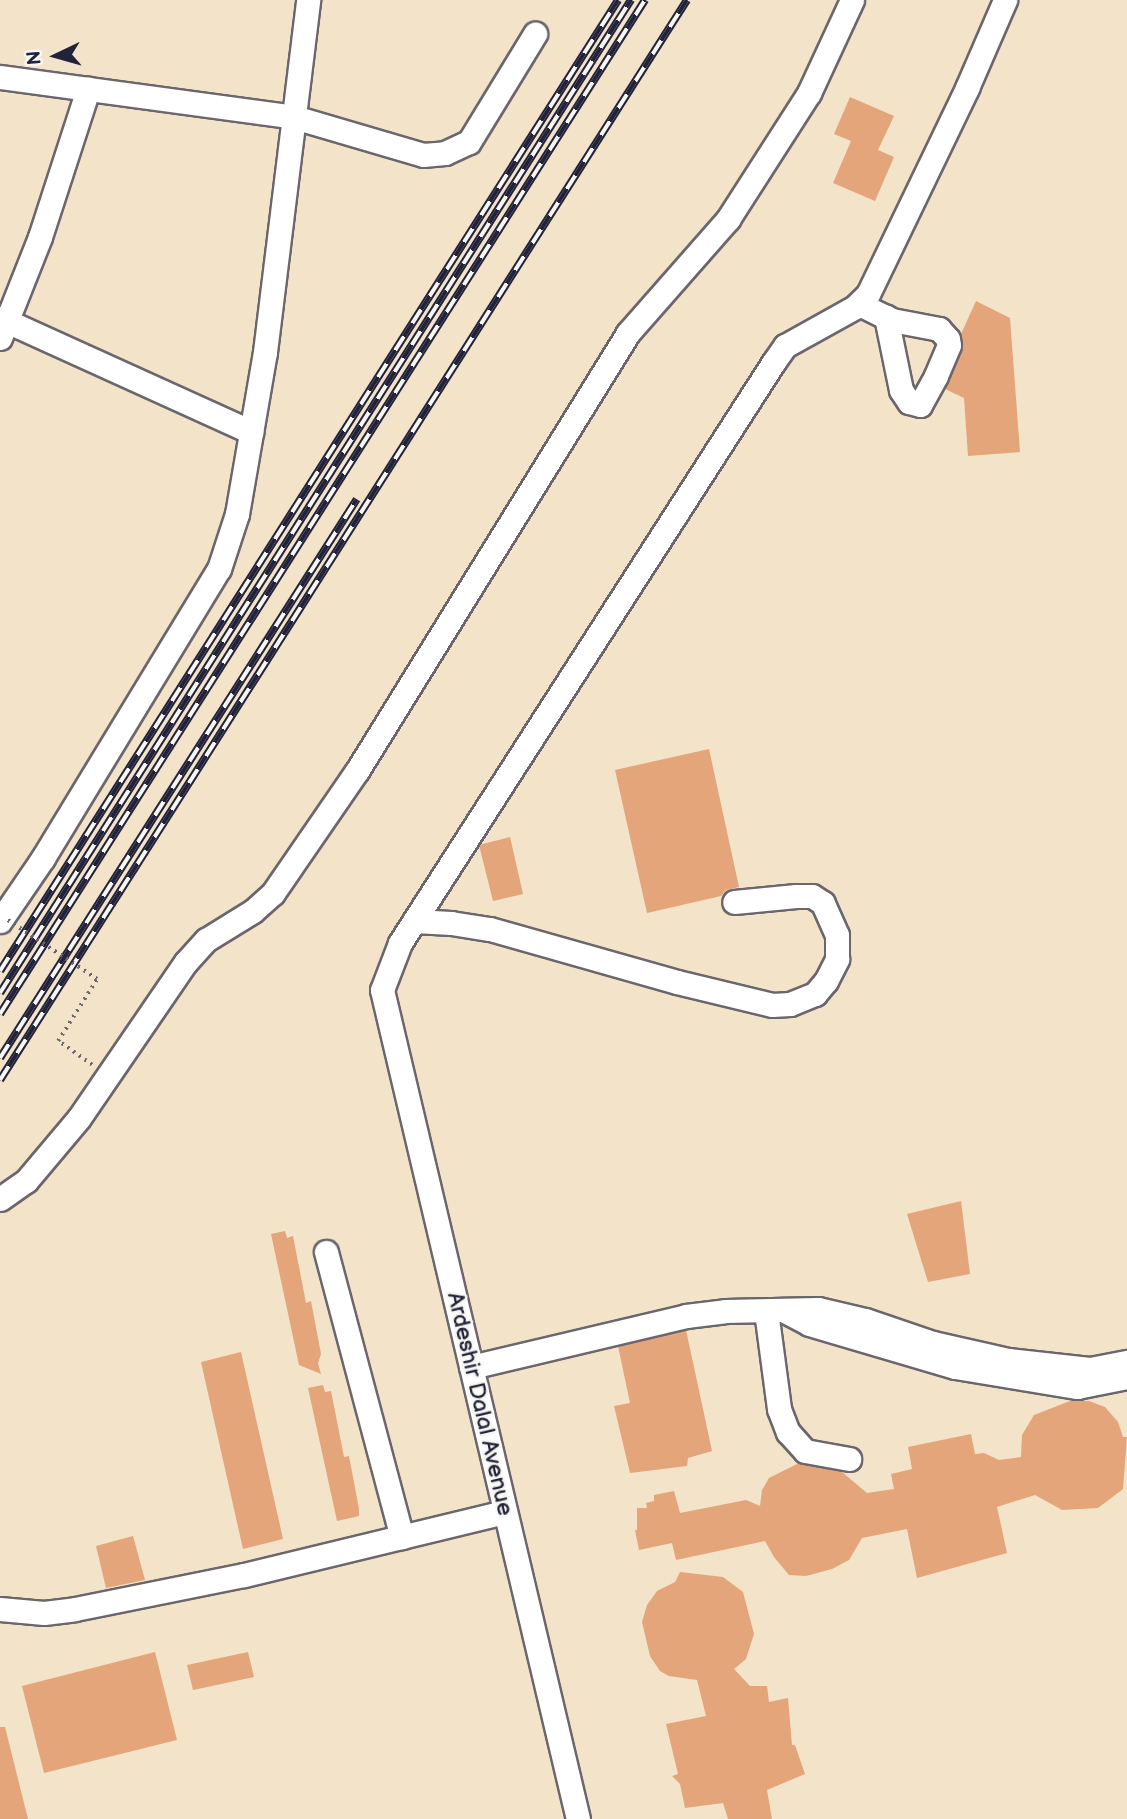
<!DOCTYPE html>
<style>
body{margin:0}
#map{position:relative;width:1127px;height:1819px;overflow:hidden;background:#f2e3c9;font-family:"Balsamiq Sans",sans-serif}
div>[style]{position:absolute}
[style*='--x']{left:calc(var(--x)*1px);top:calc(var(--y)*1px);width:calc(var(--w)*1px);rotate:calc(var(--a)*1deg)}
.building>*{inset:0;background:#e4a57b}
.path>*{height:3.5px;margin-top:-1.75px;transform-origin:0;background:repeating-linear-gradient(90deg,#6b666d 0 2px,transparent 0 7px)}
.roads{filter:drop-shadow(2px 0 #6b666d) drop-shadow(-2px 0 #6b666d) drop-shadow(0 2px #6b666d) drop-shadow(0 -2px #6b666d)}
.minor>*{height:23px;margin:-11.5px;padding:0 11.5px;transform-origin:11.5px;border-radius:11.5px;background:#fff}
.rail>*{height:8px;margin-top:-4px;transform-origin:0;background:repeating-linear-gradient(90deg,#f6f6f2 0 16px,#22223b 0 32px);box-sizing:border-box;border-block:2px solid #22223b}
.path-bridge>*{height:3.5px;margin-top:-1.75px;transform-origin:0;background:repeating-linear-gradient(90deg,#6b666d 0 2px,transparent 0 7px)}
span{translate:-50% -50%;white-space:nowrap;text-align:center;line-height:1.15;-webkit-text-stroke:5px #f6f6f2;paint-order:stroke}
.street-label{font-size:23px;color:#22223b}
.north{position:absolute;left:21px;top:21px;width:70px;height:70px;-webkit-text-stroke:5px #f6f6f2;paint-order:stroke;rotate:265deg;font-size:19px;font-weight:700;line-height:28px;text-align:center;color:#22223b}
.north::after{content:'';display:block;margin:auto;width:24px;height:32px;background:#22223b;clip-path:polygon(50% 0,100% 100%,50% 72%,0 100%)}
</style>
<div id="map">
<div class="building">
<div style="clip-path:polygon(850px 97px,894px 116px,878px 150px,894px 157px,875px 201px,833px 183px,851px 141px,834px 134px)"></div>
<div style="clip-path:polygon(976px 301px,1010px 318px,1020px 452px,968px 456px,964px 398px,945px 389px,962px 350px,961px 334px)"></div>
<div style="clip-path:polygon(709px 749px,739px 887px,726px 890px,721px 896px,647px 913px,615px 770px)"></div>
<div style="clip-path:polygon(510px 837px,523px 894px,493px 901px,479px 845px)"></div>
<div style="clip-path:polygon(961px 1201px,970px 1274px,928px 1282px,907px 1214px)"></div>
<div style="clip-path:polygon(285px 1231px,287px 1238px,293px 1236px,306px 1303px,311px 1301px,321px 1354px,318px 1363px,321px 1374px,299px 1365px,271px 1234px)"></div>
<div style="clip-path:polygon(686px 1330px,712px 1451px,688px 1458px,687px 1466px,630px 1473px,614px 1406px,630px 1403px,618px 1346px)"></div>
<div style="clip-path:polygon(241px 1352px,283px 1539px,243px 1549px,201px 1362px)"></div>
<div style="clip-path:polygon(323px 1385px,325px 1392px,331px 1391px,344px 1457px,349px 1456px,359px 1509px,359px 1516px,337px 1521px,308px 1388px)"></div>
<div style="clip-path:polygon(1070px 1401px,1089px 1401px,1105px 1407px,1118px 1422px,1123px 1437px,1127px 1437px,1123px 1489px,1098px 1508px,1062px 1510px,1035px 1495px,997px 1507px,1007px 1553px,917px 1578px,907px 1529px,862px 1538px,849px 1560px,832px 1569px,806px 1576px,789px 1575px,774px 1557px,765px 1541px,676px 1560px,672px 1543px,639px 1550px,635px 1530px,637px 1530px,637px 1508px,647px 1508px,646px 1503px,654px 1501px,654px 1495px,674px 1491px,680px 1513px,746px 1500px,760px 1506px,762px 1490px,769px 1478px,799px 1463px,842px 1472px,867px 1493px,894px 1489px,891px 1474px,912px 1469px,908px 1447px,971px 1434px,975px 1454px,984px 1453px,999px 1460px,1021px 1457px,1022px 1435px,1034px 1415px)"></div>
<div style="clip-path:polygon(133px 1536px,145px 1580px,106px 1588px,96px 1546px)"></div>
<div style="clip-path:polygon(680px 1572px,723px 1577px,743px 1592px,754px 1634px,746px 1659px,734px 1669px,750px 1686px,767px 1686px,769px 1702px,788px 1698px,792px 1745px,795px 1745px,805px 1774px,767px 1790px,772px 1819px,728px 1819px,723px 1803px,685px 1808px,680px 1784px,672px 1776px,678px 1774px,666px 1724px,706px 1716px,697px 1680px,669px 1676px,660px 1671px,650px 1656px,642px 1622px,647px 1605px,657px 1591px,675px 1582px)"></div>
<div style="clip-path:polygon(155px 1652px,177px 1740px,44px 1773px,22px 1686px)"></div>
<div style="clip-path:polygon(248px 1652px,254px 1677px,193px 1690px,187px 1665px)"></div>
<div style="clip-path:polygon(0 1727px,5px 1727px,28px 1819px,0 1819px)"></div>
</div>
<div class="path">
<div style="--x:92;--y:1065;--w:42;--a:-144.8"></div>
<div style="--x:58;--y:1041;--w:73;--a:-57.8"></div>
</div>
<div class="roads">
<div class="minor">
<div style="--x:0;--y:77;--w:297;--a:7.7"></div>
<div style="--x:294;--y:117;--w:134;--a:16.4"></div>
<div style="--x:423;--y:155;--w:22;--a:-5"></div>
<div style="--x:445;--y:153;--w:26;--a:-25"></div>
<div style="--x:469;--y:142;--w:127;--a:-58.6"></div>
<div style="--x:859;--y:304;--w:30;--a:26"></div>
<div style="--x:886;--y:317;--w:7;--a:27"></div>
<div style="--x:892;--y:320;--w:48;--a:10.8"></div>
<div style="--x:939;--y:329;--w:13;--a:48"></div>
<div style="--x:948;--y:339;--w:6;--a:81"></div>
<div style="--x:949;--y:345;--w:34;--a:113"></div>
<div style="--x:936;--y:376;--w:33;--a:119"></div>
<div style="--x:920;--y:405;--w:11;--a:-165"></div>
<div style="--x:909;--y:402;--w:14;--a:-124"></div>
<div style="--x:901;--y:390;--w:75;--a:-101.6"></div>
<div style="--x:0;--y:318;--w:276;--a:24.4"></div>
<div style="--x:0;--y:338;--w:109;--a:-68.4"></div>
<div style="--x:40;--y:237;--w:156;--a:-72"></div>
<div style="--x:0;--y:921;--w:76;--a:-55.7"></div>
<div style="--x:43;--y:858;--w:338;--a:-58.7"></div>
<div style="--x:219;--y:569;--w:58;--a:-71.9"></div>
<div style="--x:237;--y:514;--w:164;--a:-80.2"></div>
<div style="--x:265;--y:352;--w:355;--a:-83"></div>
<div style="--x:414;--y:921;--w:37;--a:3"></div>
<div style="--x:451;--y:923;--w:39;--a:9"></div>
<div style="--x:490;--y:929;--w:194;--a:15.8"></div>
<div style="--x:677;--y:982;--w:98;--a:13.6"></div>
<div style="--x:772;--y:1005;--w:18;--a:-3"></div>
<div style="--x:790;--y:1004;--w:27;--a:-22"></div>
<div style="--x:815;--y:994;--w:17;--a:-50"></div>
<div style="--x:826;--y:981;--w:25;--a:-63"></div>
<div style="--x:837;--y:959;--w:24;--a:-90"></div>
<div style="--x:837;--y:935;--w:35;--a:-114"></div>
<div style="--x:823;--y:903;--w:13;--a:-148"></div>
<div style="--x:812;--y:896;--w:16;--a:180"></div>
<div style="--x:796;--y:896;--w:62;--a:174.5"></div>
<div style="--x:0;--y:1199;--w:32;--a:-35"></div>
<div style="--x:26;--y:1181;--w:82;--a:-49.9"></div>
<div style="--x:79;--y:1118;--w:189;--a:-55.6"></div>
<div style="--x:186;--y:962;--w:30;--a:-48"></div>
<div style="--x:206;--y:940;--w:55;--a:-31.7"></div>
<div style="--x:253;--y:911;--w:27;--a:-42"></div>
<div style="--x:273;--y:893;--w:148;--a:-55.5"></div>
<div style="--x:357;--y:771;--w:515;--a:-58.25"></div>
<div style="--x:628;--y:333;--w:152;--a:-48.7"></div>
<div style="--x:728;--y:219;--w:150;--a:-57.3"></div>
<div style="--x:809;--y:93;--w:102;--a:-65.2"></div>
<div style="--x:326;--y:1252;--w:295;--a:75.1"></div>
<div style="--x:766;--y:1311;--w:99;--a:82.4"></div>
<div style="--x:779;--y:1409;--w:25;--a:69"></div>
<div style="--x:788;--y:1432;--w:25;--a:48"></div>
<div style="--x:805;--y:1451;--w:45;--a:10.3"></div>
<div style="--x:785;--y:1311;--w:27;--a:28"></div>
<div style="--x:809;--y:1324;--w:152;--a:16.4"></div>
<div style="--x:955;--y:1367;--w:124;--a:9.3"></div>
<div style="--x:1077;--y:1387;--w:51;--a:-11.3"></div>
<div style="--x:471;--y:1367;--w:221;--a:-13.3"></div>
<div style="--x:686;--y:1316;--w:39;--a:-7"></div>
<div style="--x:725;--y:1311;--w:93;--a:-1.2"></div>
<div style="--x:818;--y:1309;--w:48;--a:13.2"></div>
<div style="--x:865;--y:1320;--w:72;--a:18.7"></div>
<div style="--x:933;--y:1343;--w:77;--a:12.8"></div>
<div style="--x:1008;--y:1360;--w:82;--a:6.3"></div>
<div style="--x:1090;--y:1369;--w:38;--a:-11"></div>
<div style="--x:0;--y:1609;--w:44;--a:5.2"></div>
<div style="--x:44;--y:1613;--w:31;--a:-7"></div>
<div style="--x:75;--y:1609;--w:172;--a:-11.4"></div>
<div style="--x:244;--y:1575;--w:268;--a:-13.6"></div>
<div style="--x:578;--y:1819;--w:852;--a:-103.3"></div>
<div style="--x:382;--y:990;--w:50;--a:-69"></div>
<div style="--x:400;--y:943;--w:690;--a:-57.25"></div>
<div style="--x:773;--y:363;--w:21;--a:-55"></div>
<div style="--x:785;--y:346;--w:80;--a:-29.1"></div>
<div style="--x:855;--y:307;--w:18;--a:-45"></div>
<div style="--x:868;--y:294;--w:229;--a:-64.3"></div>
<div style="--x:967;--y:88;--w:96;--a:-66.6"></div>
</div>
</div>
<div class="rail">
<div style="--x:0;--y:971;--w:1151;--a:-57.52"></div>
<div style="--x:0;--y:993;--w:1177;--a:-57.57"></div>
<div style="--x:0;--y:1014;--w:1202;--a:-57.54"></div>
<div style="--x:0;--y:1058;--w:663;--a:-57.44"></div>
<div style="--x:0;--y:1080;--w:1280;--a:-57.54"></div>
</div>
<div class="path-bridge">
<div style="--x:8;--y:920;--w:107;--a:33.5"></div>
</div>
<div class="street-label">
<span style="left:480px;top:1404px;rotate:77deg">Ardeshir Dalal Avenue</span>
</div>
<div class="north">N</div>
</div>
